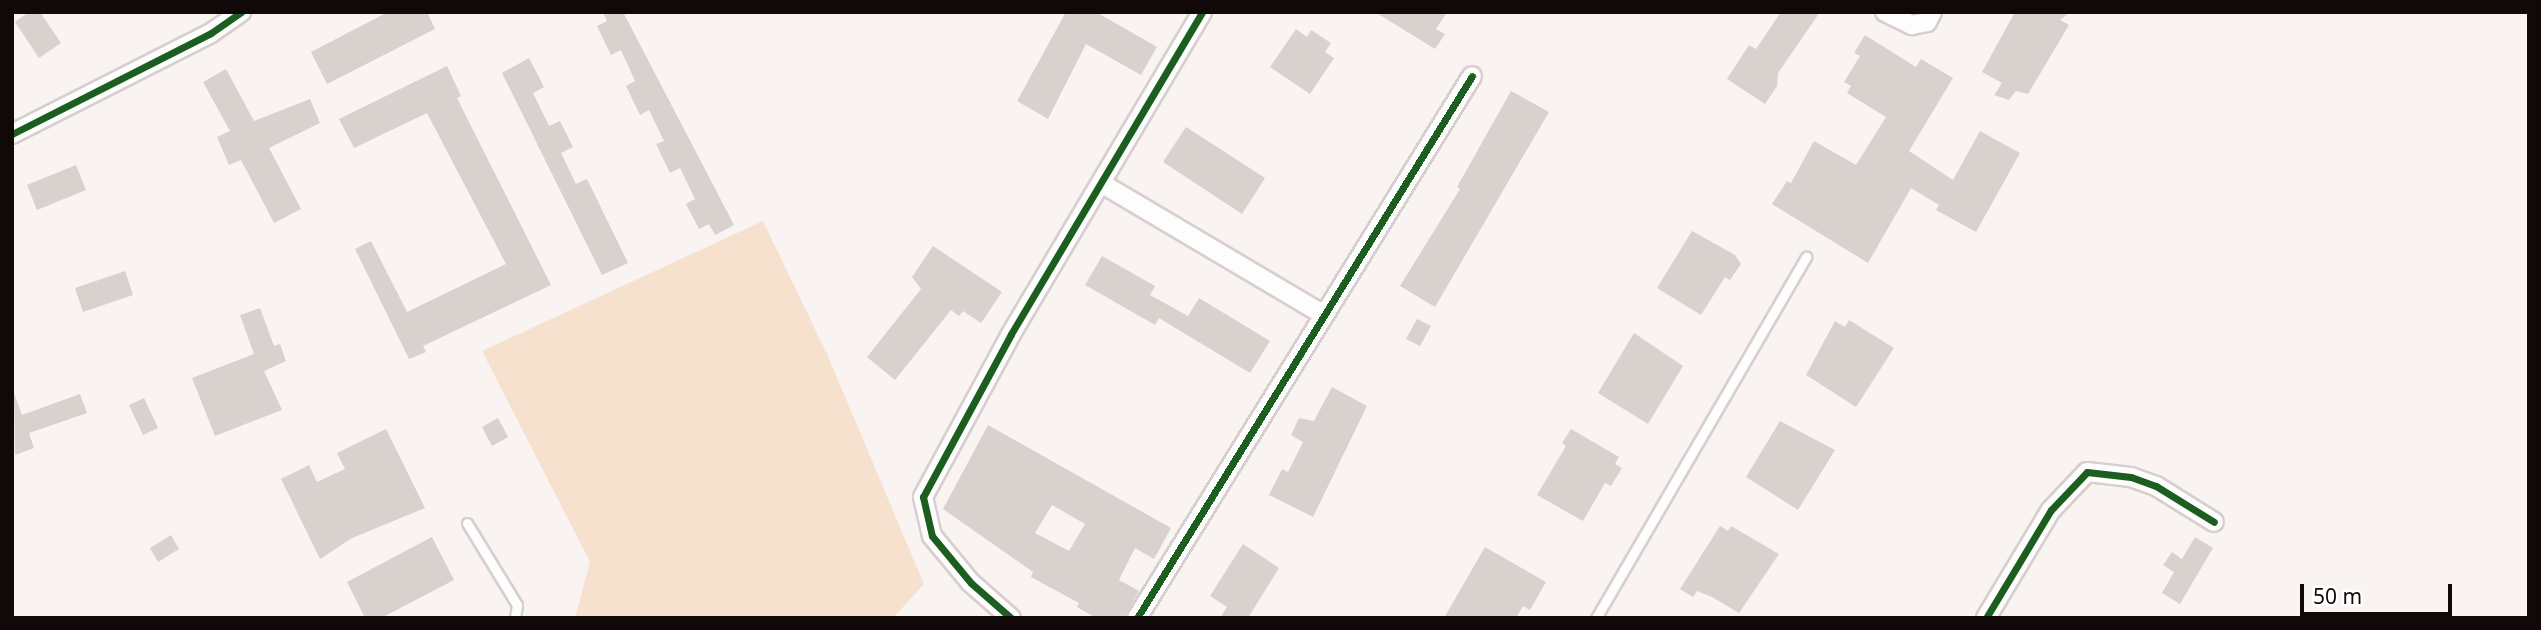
<!DOCTYPE html>
<style>
body{margin:0}
#map{position:relative;width:2541px;height:630px;overflow:hidden;background:#f9f3f2;font-family:"Noto Sans",sans-serif}
div>[style]{position:absolute}
[style*='--x']{left:calc(var(--x)*1px);top:calc(var(--y)*1px);width:calc(var(--w)*1px);rotate:calc(var(--a)*1deg)}
.green>*{inset:0;background:#f6e1cf}
.building>*{inset:0;background:#d8d1ce}
.roads{filter:drop-shadow(2px 0 #d7cfce) drop-shadow(-2px 0 #d7cfce) drop-shadow(0 2px #d7cfce) drop-shadow(0 -2px #d7cfce)}
.service>*{height:9px;margin:-4.5px;padding:0 4.5px;transform-origin:4.5px;border-radius:4.5px;background:#fefdfd}
.minor>*{height:18px;margin:-9px;padding:0 9px;transform-origin:9px;border-radius:9px;background:#fefdfd}
.cycleway>*{height:7px;margin:-3.5px;padding:0 3.5px;transform-origin:3.5px;border-radius:3.5px;background:#1b5e20}
span{translate:-50% -50%;white-space:nowrap;text-align:center;line-height:1.15;-webkit-text-stroke:6px #fff;paint-order:stroke}
.frame{position:absolute;inset:0;border:14px solid #110908;pointer-events:none}
.scale{position:absolute;left:2300px;top:584px;width:152px;height:32px;box-sizing:border-box;border:4px solid #110908;border-top:0;padding-left:9px;font-size:21px;line-height:24px;white-space:nowrap;color:#110908;-webkit-text-stroke:5px #fff;paint-order:stroke}
</style>
<div id="map">
<div class="green">
<div style="clip-path:polygon(763px 221px,827px 354px,924px 584px,893px 618px,575px 618px,590px 562px,482px 351px)"></div>
</div>
<div class="building">
<div style="clip-path:polygon(29px 12px,40px 12px,61px 43px,39px 58px,15px 22px)"></div>
<div style="clip-path:polygon(388px 12px,427px 12px,435px 29px,327px 84px,311px 52px)"></div>
<div style="clip-path:polygon(603px 12px,623px 12px,734px 225px,715px 235px,709px 224px,699px 229px,686px 204px,695px 199px,680px 168px,670px 173px,656px 144px,664px 141px,649px 110px,640px 115px,626px 86px,635px 81px,621px 50px,611px 55px,597px 26px,607px 21px)"></div>
<div style="clip-path:polygon(1066px 12px,1096px 12px,1157px 47px,1141px 75px,1086px 44px,1048px 119px,1017px 101px)"></div>
<div style="clip-path:polygon(1375px 12px,1447px 12px,1436px 29px,1445px 34px,1435px 49px)"></div>
<div style="clip-path:polygon(1781px 12px,1820px 12px,1778px 73px,1777px 86px,1765px 104px,1727px 79px,1749px 45px,1756px 49px)"></div>
<div style="clip-path:polygon(2015px 12px,2070px 12px,2060px 20px,2069px 25px,2028px 94px,2016px 91px,2009px 100px,1994px 95px,2002px 83px,1982px 72px)"></div>
<div style="clip-path:polygon(1296px 29px,1307px 37px,1311px 30px,1331px 43px,1325px 52px,1334px 58px,1310px 94px,1270px 67px)"></div>
<div style="clip-path:polygon(1865px 35px,1916px 67px,1921px 59px,1953px 78px,1909px 151px,1953px 180px,1980px 131px,2020px 153px,1976px 232px,1936px 210px,1939px 205px,1911px 188px,1868px 263px,1772px 204px,1787px 181px,1791px 183px,1814px 141px,1856px 165px,1886px 117px,1847px 93px,1851px 86px,1844px 82px,1860px 56px,1854px 53px)"></div>
<div style="clip-path:polygon(529px 58px,544px 87px,533px 93px,549px 126px,560px 121px,573px 147px,561px 153px,576px 184px,587px 179px,628px 263px,602px 275px,502px 73px)"></div>
<div style="clip-path:polygon(447px 66px,461px 96px,457px 98px,551px 285px,423px 346px,426px 352px,409px 359px,355px 249px,371px 241px,407px 312px,506px 264px,427px 113px,354px 148px,339px 119px)"></div>
<div style="clip-path:polygon(226px 69px,254px 121px,310px 99px,320px 123px,269px 148px,301px 209px,274px 223px,241px 160px,229px 165px,217px 137px,230px 131px,203px 82px)"></div>
<div style="clip-path:polygon(1511px 91px,1549px 112px,1435px 307px,1400px 286px,1460px 189px,1457px 187px)"></div>
<div style="clip-path:polygon(1186px 127px,1265px 178px,1242px 214px,1163px 162px)"></div>
<div style="clip-path:polygon(76px 165px,86px 190px,37px 210px,27px 185px)"></div>
<div style="clip-path:polygon(1692px 231px,1735px 255px,1741px 264px,1730px 280px,1725px 277px,1701px 315px,1657px 288px)"></div>
<div style="clip-path:polygon(933px 246px,1002px 292px,981px 323px,963px 311px,959px 316px,951px 310px,895px 380px,867px 357px,921px 289px,912px 277px)"></div>
<div style="clip-path:polygon(1102px 256px,1155px 286px,1150px 295px,1188px 316px,1199px 298px,1270px 341px,1250px 373px,1159px 318px,1155px 325px,1085px 285px)"></div>
<div style="clip-path:polygon(125px 271px,133px 295px,83px 312px,75px 288px)"></div>
<div style="clip-path:polygon(260px 308px,274px 346px,280px 344px,286px 361px,264px 371px,282px 410px,215px 436px,192px 378px,254px 354px,240px 315px)"></div>
<div style="clip-path:polygon(1417px 319px,1431px 326px,1420px 346px,1406px 339px)"></div>
<div style="clip-path:polygon(1849px 320px,1894px 348px,1856px 407px,1806px 375px,1835px 321px,1845px 327px)"></div>
<div style="clip-path:polygon(1634px 333px,1683px 366px,1648px 424px,1598px 393px)"></div>
<div style="clip-path:polygon(1332px 387px,1367px 406px,1313px 517px,1269px 495px,1282px 469px,1288px 472px,1303px 442px,1291px 435px,1299px 418px,1314px 421px)"></div>
<div style="clip-path:polygon(14px 393px,22px 415px,80px 394px,87px 413px,29px 433px,34px 448px,15px 455px)"></div>
<div style="clip-path:polygon(144px 398px,158px 428px,143px 435px,129px 405px)"></div>
<div style="clip-path:polygon(498px 418px,508px 437px,492px 446px,482px 427px)"></div>
<div style="clip-path:polygon(1780px 421px,1835px 450px,1798px 510px,1746px 477px)"></div>
<div style="clip-path:polygon(evenodd,988px 425px,1171px 528px,1154px 559px,1135px 548px,1119px 580px,1139px 591px,1124px 618px,1096px 618px,1077px 607px,1079px 603px,1031px 577px,1033px 572px,943px 509px,988px 425px,1052px 505px,1085px 524px,1069px 551px,1035px 533px,1052px 505px)"></div>
<div style="clip-path:polygon(386px 429px,425px 508px,352px 538px,320px 559px,281px 479px,309px 465px,317px 482px,345px 469px,337px 453px)"></div>
<div style="clip-path:polygon(1571px 429px,1619px 457px,1615px 464px,1622px 468px,1611px 486px,1605px 483px,1583px 521px,1537px 495px,1566px 446px,1562px 443px)"></div>
<div style="clip-path:polygon(1720px 526px,1728px 531px,1731px 526px,1779px 554px,1739px 613px,1712px 597px,1697px 591px,1693px 597px,1680px 589px)"></div>
<div style="clip-path:polygon(171px 535px,179px 549px,158px 562px,150px 548px)"></div>
<div style="clip-path:polygon(432px 537px,454px 580px,381px 618px,365px 618px,347px 582px)"></div>
<div style="clip-path:polygon(2195px 537px,2213px 548px,2180px 604px,2162px 593px,2174px 572px,2163px 565px,2172px 552px,2182px 559px)"></div>
<div style="clip-path:polygon(1243px 544px,1279px 568px,1248px 618px,1220px 618px,1227px 607px,1210px 596px)"></div>
<div style="clip-path:polygon(1485px 547px,1546px 582px,1530px 610px,1523px 606px,1516px 618px,1444px 618px)"></div>
</div>
<div class="roads">
<div class="service">
<div style="--x:467;--y:523;--w:96;--a:58.6"></div>
<div style="--x:517;--y:605;--w:13;--a:99"></div>
<div style="--x:1596;--y:618;--w:418;--a:-59.8"></div>
</div>
<div class="minor">
<div style="--x:1885;--y:12;--w:30;--a:26"></div>
<div style="--x:1912;--y:25;--w:15;--a:-11"></div>
<div style="--x:1927;--y:22;--w:11;--a:-63"></div>
<div style="--x:12;--y:134;--w:223;--a:-26.9"></div>
<div style="--x:211;--y:33;--w:37;--a:-35"></div>
<div style="--x:1101;--y:183;--w:259;--a:30.6"></div>
<div style="--x:1011;--y:618;--w:53;--a:-138.8"></div>
<div style="--x:971;--y:583;--w:61;--a:-129.7"></div>
<div style="--x:932;--y:536;--w:40;--a:-103"></div>
<div style="--x:923;--y:497;--w:185;--a:-61.6"></div>
<div style="--x:1011;--y:334;--w:374;--a:-59.3"></div>
<div style="--x:1137;--y:618;--w:637;--a:-58.28"></div>
<div style="--x:1986;--y:618;--w:126;--a:-59"></div>
<div style="--x:2051;--y:510;--w:52;--a:-46.5"></div>
<div style="--x:2087;--y:472;--w:44;--a:6.5"></div>
<div style="--x:2131;--y:477;--w:27;--a:20"></div>
<div style="--x:2156;--y:486;--w:68;--a:31.8"></div>
</div>
</div>
<div class="cycleway">
<div style="--x:12;--y:134;--w:223;--a:-26.9"></div>
<div style="--x:211;--y:33;--w:37;--a:-35"></div>
<div style="--x:1011;--y:618;--w:53;--a:-138.8"></div>
<div style="--x:971;--y:583;--w:61;--a:-129.7"></div>
<div style="--x:932;--y:536;--w:40;--a:-103"></div>
<div style="--x:923;--y:497;--w:185;--a:-61.6"></div>
<div style="--x:1011;--y:334;--w:374;--a:-59.3"></div>
<div style="--x:1137;--y:618;--w:637;--a:-58.28"></div>
<div style="--x:1986;--y:618;--w:126;--a:-59"></div>
<div style="--x:2051;--y:510;--w:52;--a:-46.5"></div>
<div style="--x:2087;--y:472;--w:44;--a:6.5"></div>
<div style="--x:2131;--y:477;--w:27;--a:20"></div>
<div style="--x:2156;--y:486;--w:68;--a:31.8"></div>
</div>
<div class="frame"></div>
<div class="scale">50 m</div>
</div>
